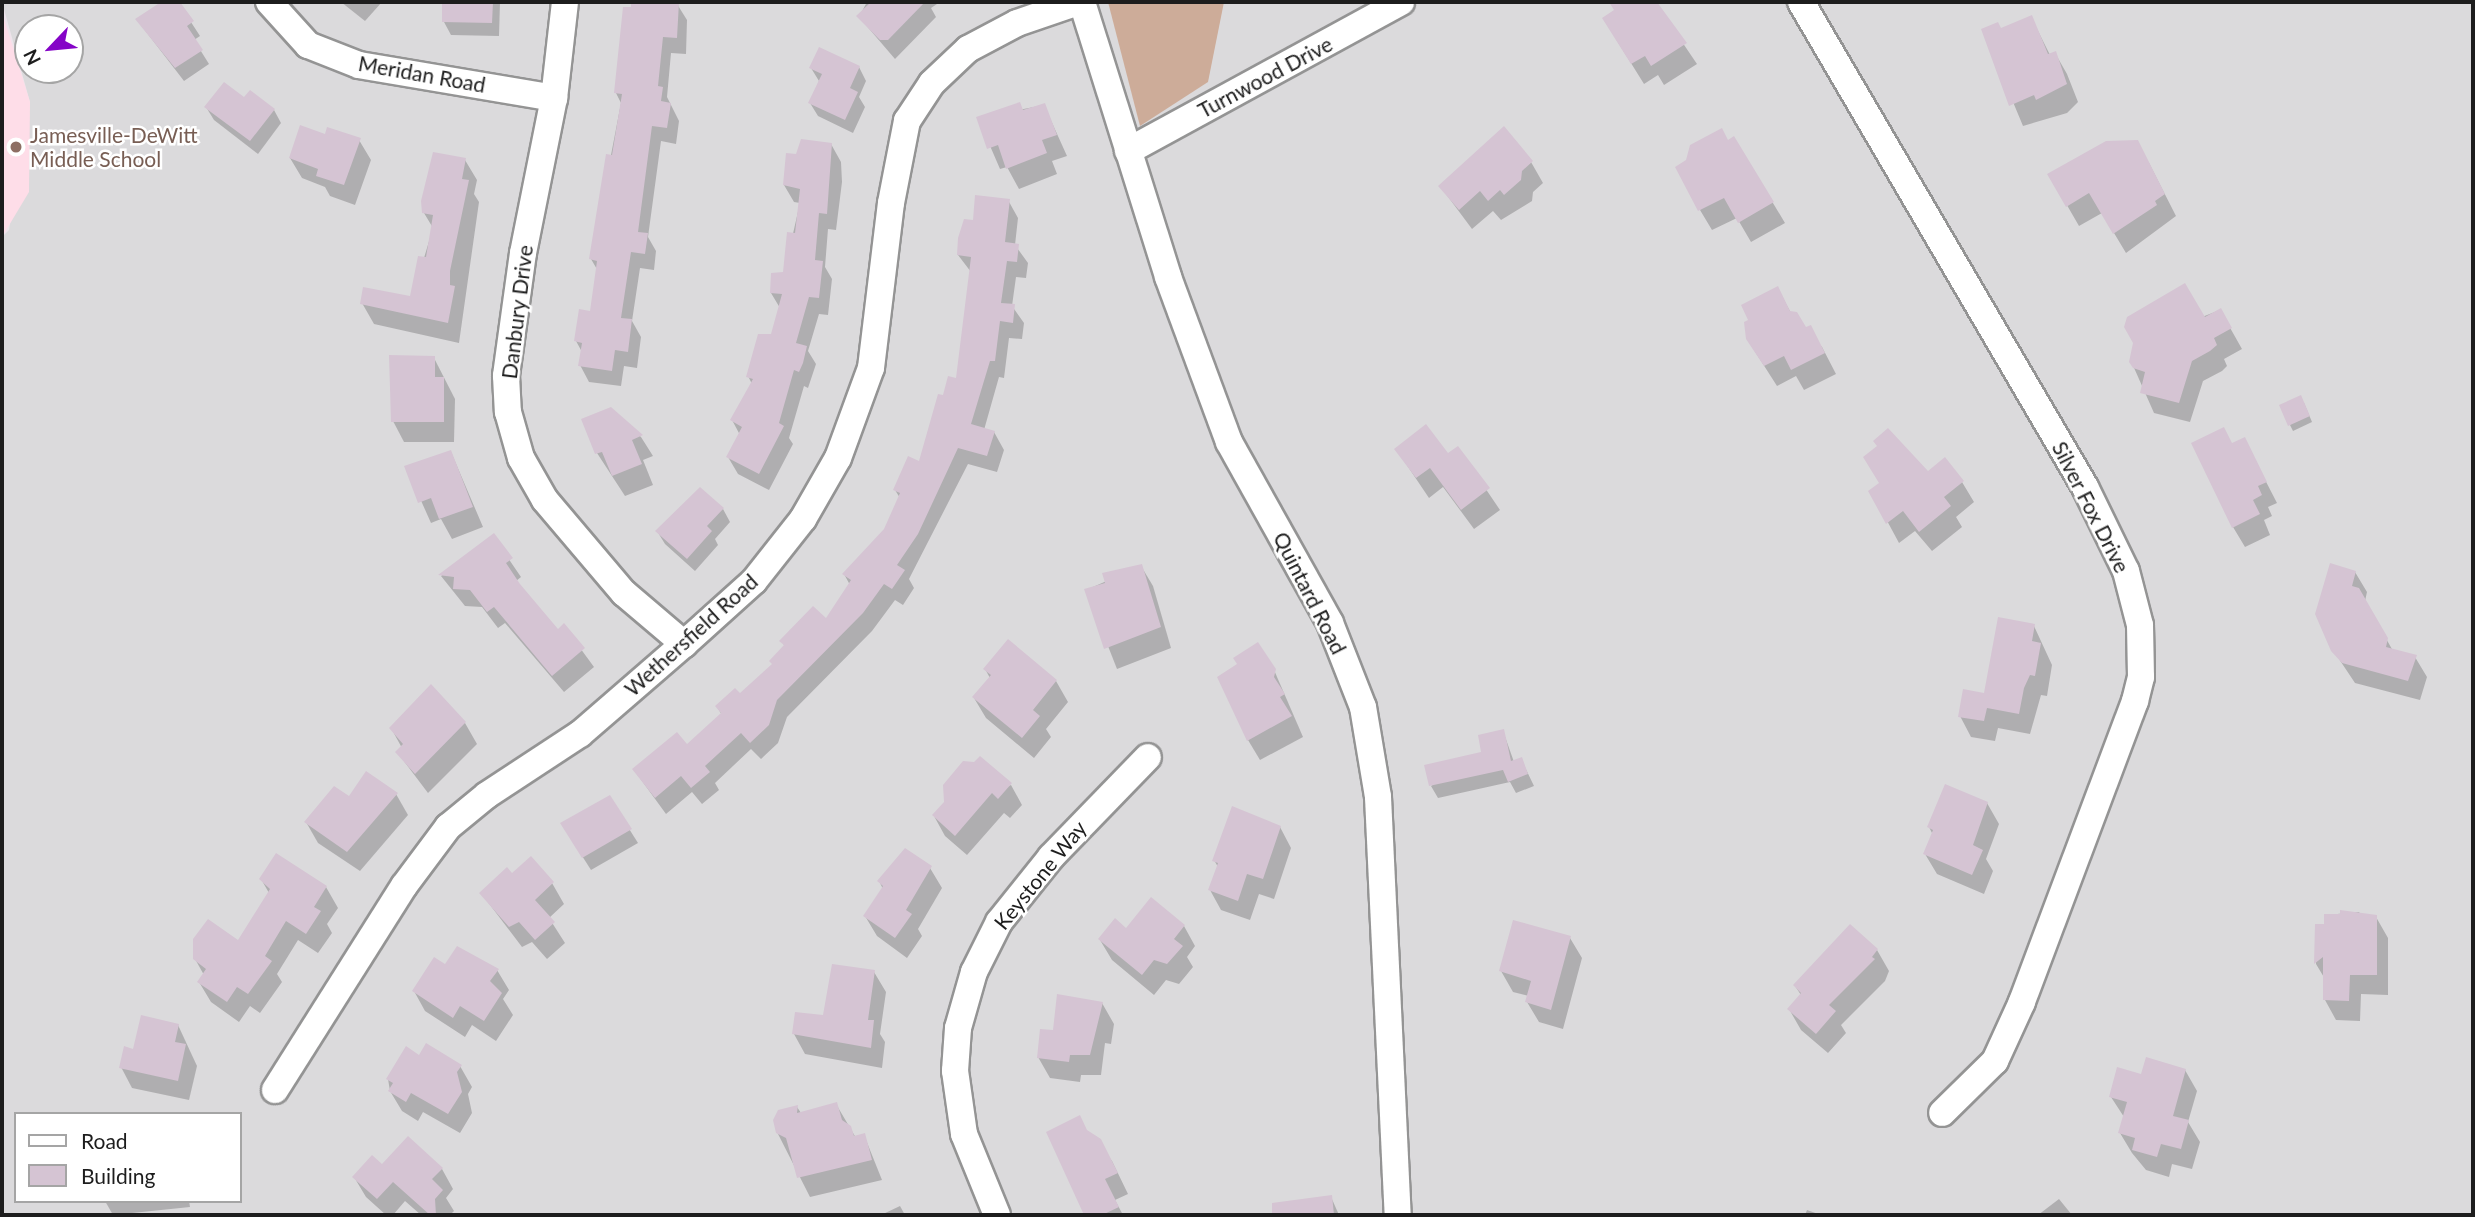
<!DOCTYPE html>
<style>
body{margin:0}
#map{position:relative;width:2475px;height:1217px;overflow:hidden;background:#eee4eb;font-family:Lato,sans-serif}
div>[style]{position:absolute}
[style*='--x']{left:calc(var(--x)*1px);top:calc(var(--y)*1px);width:calc(var(--w)*1px);rotate:calc(var(--a)*1deg)}
.residential>*{inset:0;background:#dbdadc}
.education>*{inset:0;background:#fedde8}
.forest>*{inset:0;background:#cdac99}
.shadow>*{inset:0;background:#0003}
.building>*{inset:0;background:#d5c4d3}
.roads{filter:drop-shadow(2px 0 #949494) drop-shadow(-2px 0 #949494) drop-shadow(0 2px #949494) drop-shadow(0 -2px #949494)}
.street>*{height:26px;margin:-13px;padding:0 13px;transform-origin:13px;border-radius:13px;background:#fff}
.dots>*{width:19px;height:19px;translate:-50% -50%;box-sizing:border-box;border:4px solid #fff;border-radius:50%}
span{translate:-50% -50%;white-space:nowrap;text-align:center;line-height:1.15;-webkit-text-stroke:5px #fff;paint-order:stroke}
.street-label{font-size:21px;color:#1d1d1d}
.education-label{font-size:21px;color:#785e54}
.left{translate:0 -50%;text-align:left}
.frame{position:absolute;inset:0;border:4px solid #1d1d1d;pointer-events:none}
.legend{position:absolute;left:14px;top:1112px;width:228px;height:91px;box-sizing:border-box;background:#fff;border:2px solid #a5a5a5;margin:0;padding:9px 12px;list-style:none;font-size:21px;color:#1d1d1d}
.legend li{display:flex;align-items:center;gap:14px;height:35px}
.legend b{width:35px;border:2px solid #a5a5a5}
.north{position:absolute;left:14px;top:14px;width:70px;height:70px;box-sizing:border-box;background:#fff;border:2px solid #a5a5a5;border-radius:50%;rotate:244deg;font-size:19px;font-weight:700;line-height:28px;text-align:center;color:#1d1d1d}
.north::after{content:'';display:block;margin:auto;width:24px;height:32px;background:#8504c7;clip-path:polygon(50% 0,100% 100%,50% 72%,0 100%)}
</style>
<div id="map">
<div class="residential">
<div style="clip-path:polygon(evenodd,2px 2px,2473px 2px,2473px 1215px,2px 1215px,2px 237px,9px 230px,30px 102px,2px 2px,28px 28px,70px 28px,70px 70px,28px 70px,28px 28px,2px 2px,16px 1114px,240px 1114px,240px 1201px,16px 1201px,16px 1114px)"></div>
</div>
<div class="education">
<div style="clip-path:polygon(2px 12px,30px 102px,29px 192px,2px 237px)"></div>
</div>
<div class="forest">
<div style="clip-path:polygon(1108px 2px,1224px 2px,1208px 82px,1140px 126px)"></div>
</div>
<div class="shadow">
<div style="clip-path:polygon(164px 2px,178px 2px,200px 36px,194px 40px,209px 64px,184px 81px,137px 20px)"></div>
<div style="clip-path:polygon(341px 2px,382px 2px,365px 21px)"></div>
<div style="clip-path:polygon(444px 2px,500px 2px,499px 36px,451px 35px,444px 22px)"></div>
<div style="clip-path:polygon(633px 2px,677px 4px,687px 20px,686px 54px,671px 53px,667px 97px,679px 121px,676px 144px,661px 141px,648px 237px,656px 251px,654px 270px,640px 268px,632px 321px,641px 337px,637px 368px,624px 366px,621px 386px,589px 382px,580px 365px,582px 352px,576px 341px,592px 313px,598px 271px,591px 259px,621px 103px,616px 93px)"></div>
<div style="clip-path:polygon(867px 2px,940px 2px,931px 8px,936px 17px,895px 59px,859px 17px)"></div>
<div style="clip-path:polygon(1621px 2px,1655px 2px,1697px 64px,1664px 85px,1658px 75px,1644px 84px,1616px 39px,1614px 6px)"></div>
<div style="clip-path:polygon(2031px 17px,2050px 55px,2055px 53px,2067px 74px,2078px 102px,2067px 113px,2023px 126px,1983px 30px,2001px 30px)"></div>
<div style="clip-path:polygon(859px 67px,866px 81px,859px 97px,865px 107px,853px 133px,818px 116px,810px 103px,819px 81px,811px 68px)"></div>
<div style="clip-path:polygon(244px 100px,274px 110px,281px 123px,258px 154px,214px 120px,206px 107px)"></div>
<div style="clip-path:polygon(1044px 105px,1067px 156px,1052px 161px,1057px 174px,1019px 189px,1007px 167px,1000px 169px,978px 118px)"></div>
<div style="clip-path:polygon(326px 136px,359px 140px,371px 160px,355px 205px,330px 196px,325px 187px,302px 178px,290px 158px)"></div>
<div style="clip-path:polygon(1734px 138px,1785px 223px,1751px 242px,1737px 218px,1712px 230px,1700px 210px,1728px 142px)"></div>
<div style="clip-path:polygon(831px 144px,841px 162px,842px 182px,836px 230px,828px 229px,825px 267px,832px 279px,828px 315px,819px 314px,808px 351px,816px 364px,808px 388px,804px 386px,789px 438px,793px 444px,769px 490px,738px 474px,728px 457px,740px 435px,732px 420px,752px 384px,748px 376px,772px 335px,780px 308px,771px 293px,784px 273px,800px 203px,794px 202px,784px 185px,797px 156px)"></div>
<div style="clip-path:polygon(465px 160px,477px 180px,474px 194px,479px 202px,459px 343px,374px 324px,362px 303px,412px 298px,433px 228px,424px 213px)"></div>
<div style="clip-path:polygon(1531px 162px,1543px 183px,1533px 192px,1532px 201px,1501px 220px,1493px 211px,1472px 229px,1440px 186px)"></div>
<div style="clip-path:polygon(2149px 163px,2176px 216px,2126px 253px,2102px 213px,2079px 226px,2049px 174px)"></div>
<div style="clip-path:polygon(1008px 200px,1018px 218px,1015px 245px,1028px 263px,1026px 278px,1016px 277px,1012px 306px,1024px 323px,1022px 339px,1009px 338px,1004px 378px,999px 377px,984px 430px,994px 432px,1004px 450px,997px 472px,968px 464px,909px 579px,914px 588px,903px 605px,895px 600px,872px 631px,787px 717px,778px 743px,761px 759px,751px 749px,715px 783px,719px 790px,702px 804px,692px 792px,666px 814px,634px 770px,687px 747px,722px 715px,717px 707px,740px 696px,774px 665px,785px 647px,782px 641px,826px 620px,850px 585px,844px 574px,886px 530px,900px 498px,895px 490px,920px 464px,944px 398px,957px 381px,971px 272px,958px 255px,974px 222px)"></div>
<div style="clip-path:polygon(1778px 289px,1791px 313px,1822px 347px,1836px 374px,1804px 390px,1796px 376px,1777px 386px,1747px 339px)"></div>
<div style="clip-path:polygon(2220px 310px,2242px 349px,2224px 359px,2227px 366px,2222px 371px,2203px 381px,2190px 422px,2154px 413px,2131px 361px,2135px 343px)"></div>
<div style="clip-path:polygon(434px 358px,455px 399px,454px 442px,404px 442px,393px 421px)"></div>
<div style="clip-path:polygon(2304px 403px,2312px 422px,2293px 431px,2290px 425px)"></div>
<div style="clip-path:polygon(610px 409px,641px 437px,653px 456px,643px 460px,653px 485px,625px 496px,597px 453px)"></div>
<div style="clip-path:polygon(2244px 439px,2277px 503px,2268px 507px,2272px 516px,2264px 520px,2270px 535px,2245px 547px,2233px 527px,2232px 445px)"></div>
<div style="clip-path:polygon(1458px 448px,1500px 510px,1474px 529px,1443px 487px,1429px 498px,1396px 449px,1448px 456px)"></div>
<div style="clip-path:polygon(451px 452px,483px 527px,452px 539px,441px 519px,431px 523px,406px 467px)"></div>
<div style="clip-path:polygon(1927px 473px,1962px 482px,1974px 502px,1956px 517px,1962px 527px,1932px 551px,1915px 531px,1899px 543px,1871px 491px,1881px 483px)"></div>
<div style="clip-path:polygon(723px 509px,730px 522px,715px 539px,718px 545px,695px 571px,665px 544px,657px 531px)"></div>
<div style="clip-path:polygon(493px 536px,521px 577px,516px 581px,558px 631px,564px 626px,594px 667px,564px 692px,505px 623px,498px 628px,482px 607px,465px 606px,441px 576px)"></div>
<div style="clip-path:polygon(1141px 566px,1153px 586px,1171px 648px,1117px 669px,1086px 590px)"></div>
<div style="clip-path:polygon(2355px 572px,2367px 592px,2365px 601px,2393px 651px,2415px 657px,2427px 677px,2420px 700px,2355px 683px,2333px 650px)"></div>
<div style="clip-path:polygon(2034px 626px,2052px 665px,2047px 696px,2041px 695px,2030px 734px,1998px 728px,1995px 741px,1971px 737px,1960px 716px,1986px 695px)"></div>
<div style="clip-path:polygon(1008px 641px,1056px 681px,1068px 702px,1046px 729px,1051px 737px,1034px 758px,986px 718px,974px 698px,990px 678px,985px 669px)"></div>
<div style="clip-path:polygon(1274px 670px,1303px 737px,1260px 760px,1248px 740px)"></div>
<div style="clip-path:polygon(431px 686px,465px 723px,477px 744px,428px 793px,397px 752px,402px 748px,391px 728px)"></div>
<div style="clip-path:polygon(1503px 731px,1514px 762px,1521px 759px,1534px 786px,1516px 793px,1510px 782px,1438px 798px,1431px 786px,1483px 753px)"></div>
<div style="clip-path:polygon(1011px 785px,1022px 805px,1010px 818px,1004px 813px,967px 855px,945px 836px,934px 816px)"></div>
<div style="clip-path:polygon(396px 794px,408px 815px,360px 871px,318px 843px,306px 822px,349px 799px)"></div>
<div style="clip-path:polygon(609px 797px,638px 843px,591px 870px,570px 837px)"></div>
<div style="clip-path:polygon(1987px 803px,1999px 824px,1986px 859px,1993px 871px,1984px 894px,1937px 874px,1925px 854px,1933px 835px,1929px 827px)"></div>
<div style="clip-path:polygon(1280px 827px,1291px 848px,1274px 899px,1259px 894px,1250px 920px,1221px 910px,1210px 890px,1218px 867px,1214px 860px)"></div>
<div style="clip-path:polygon(930px 868px,942px 888px,918px 929px,922px 936px,907px 958px,877px 936px,865px 916px,883px 889px,879px 881px)"></div>
<div style="clip-path:polygon(512px 875px,552px 883px,564px 904px,549px 918px,565px 943px,547px 959px,532px 942px,522px 947px,481px 893px)"></div>
<div style="clip-path:polygon(261px 879px,326px 887px,338px 908px,327px 924px,332px 933px,318px 953px,298px 940px,277px 974px,282px 982px,260px 1013px,250px 1006px,239px 1022px,211px 1002px,199px 982px,204px 975px,195px 959px,238px 943px,269px 893px)"></div>
<div style="clip-path:polygon(2359px 912px,2362px 917px,2376px 917px,2388px 938px,2388px 995px,2361px 994px,2360px 1021px,2336px 1020px,2325px 1000px,2325px 979px,2316px 964px,2317px 925px,2326px 926px,2326px 915px)"></div>
<div style="clip-path:polygon(1184px 926px,1195px 946px,1187px 957px,1193px 967px,1179px 984px,1166px 980px,1154px 995px,1112px 960px,1100px 940px,1127px 930px)"></div>
<div style="clip-path:polygon(1570px 938px,1582px 958px,1563px 1029px,1539px 1022px,1527px 1002px,1529px 996px,1513px 992px,1501px 971px)"></div>
<div style="clip-path:polygon(1877px 950px,1889px 971px,1885px 981px,1841px 1025px,1846px 1033px,1828px 1053px,1801px 1030px,1789px 1009px,1801px 995px,1795px 986px)"></div>
<div style="clip-path:polygon(446px 967px,497px 970px,509px 990px,503px 999px,513px 1015px,496px 1041px,472px 1025px,465px 1037px,425px 1011px,414px 991px)"></div>
<div style="clip-path:polygon(874px 972px,886px 992px,880px 1034px,885px 1042px,882px 1068px,805px 1054px,794px 1034px,825px 1017px)"></div>
<div style="clip-path:polygon(1102px 1003px,1114px 1024px,1111px 1044px,1105px 1043px,1101px 1075px,1081px 1075px,1080px 1082px,1050px 1078px,1038px 1057px,1054px 1032px)"></div>
<div style="clip-path:polygon(178px 1025px,197px 1066px,189px 1100px,132px 1088px,121px 1067px,135px 1051px)"></div>
<div style="clip-path:polygon(420px 1057px,460px 1066px,472px 1087px,468px 1094px,472px 1113px,460px 1133px,423px 1112px,418px 1121px,402px 1111px,390px 1091px,388px 1079px)"></div>
<div style="clip-path:polygon(2185px 1070px,2197px 1091px,2188px 1122px,2200px 1142px,2192px 1169px,2172px 1164px,2169px 1177px,2146px 1170px,2132px 1153px,2120px 1133px,2124px 1117px,2111px 1097px)"></div>
<div style="clip-path:polygon(836px 1104px,856px 1138px,864px 1135px,882px 1180px,810px 1197px,777px 1132px,797px 1107px,801px 1113px)"></div>
<div style="clip-path:polygon(1088px 1132px,1112px 1161px,1128px 1194px,1115px 1200px,1123px 1215px,1086px 1215px,1048px 1133px)"></div>
<div style="clip-path:polygon(382px 1167px,442px 1169px,453px 1189px,446px 1198px,454px 1211px,450px 1215px,421px 1215px,405px 1201px,393px 1215px,386px 1215px,366px 1197px,354px 1177px)"></div>
<div style="clip-path:polygon(1331px 1197px,1339px 1215px,1305px 1215px,1304px 1200px)"></div>
<div style="clip-path:polygon(2059px 1199px,2072px 1215px,2038px 1215px)"></div>
<div style="clip-path:polygon(105px 1201px,189px 1201px,190px 1207px,113px 1215px)"></div>
<div style="clip-path:polygon(900px 1206px,905px 1215px,881px 1215px)"></div>
<div style="clip-path:polygon(1807px 1210px,1821px 1215px,1805px 1215px)"></div>
</div>
<div class="building">
<div style="clip-path:polygon(161px 2px,180px 2px,194px 21px,187px 26px,203px 50px,175px 68px,135px 19px)"></div>
<div style="clip-path:polygon(442px 2px,493px 2px,492px 23px,442px 22px)"></div>
<div style="clip-path:polygon(631px 2px,679px 2px,677px 38px,663px 37px,658px 86px,663px 87px,661px 101px,671px 103px,667px 128px,652px 126px,638px 232px,648px 233px,645px 254px,631px 252px,621px 318px,632px 319px,628px 352px,615px 350px,612px 371px,578px 366px,582px 343px,574px 341px,579px 309px,590px 311px,597px 261px,589px 259px,606px 154px,612px 155px,622px 94px,614px 93px,623px 7px,631px 7px)"></div>
<div style="clip-path:polygon(871px 2px,925px 2px,888px 40px,880px 40px,856px 16px)"></div>
<div style="clip-path:polygon(1609px 2px,1657px 2px,1687px 43px,1651px 66px,1645px 56px,1631px 64px,1602px 18px,1614px 10px)"></div>
<div style="clip-path:polygon(2032px 15px,2048px 54px,2056px 51px,2067px 84px,2036px 100px,2034px 95px,2009px 106px,1981px 29px,1998px 22px,2001px 28px)"></div>
<div style="clip-path:polygon(819px 47px,860px 66px,850px 88px,858px 92px,845px 120px,808px 103px,822px 74px,809px 68px)"></div>
<div style="clip-path:polygon(224px 82px,244px 97px,250px 90px,275px 109px,250px 141px,204px 107px)"></div>
<div style="clip-path:polygon(1020px 102px,1023px 110px,1045px 103px,1057px 135px,1042px 140px,1047px 153px,1006px 169px,998px 145px,987px 149px,976px 117px)"></div>
<div style="clip-path:polygon(300px 125px,325px 134px,327px 127px,361px 138px,344px 185px,316px 176px,318px 169px,289px 158px)"></div>
<div style="clip-path:polygon(1504px 126px,1533px 161px,1522px 171px,1521px 180px,1504px 195px,1500px 190px,1488px 201px,1480px 191px,1459px 210px,1438px 186px)"></div>
<div style="clip-path:polygon(1722px 128px,1728px 140px,1734px 136px,1774px 202px,1738px 223px,1724px 198px,1698px 211px,1675px 167px,1686px 160px,1690px 145px)"></div>
<div style="clip-path:polygon(801px 139px,832px 143px,827px 214px,819px 213px,815px 260px,823px 261px,819px 298px,809px 297px,796px 343px,807px 346px,803px 363px,799px 372px,794px 370px,779px 423px,784px 426px,759px 474px,726px 457px,742px 427px,730px 420px,753px 379px,746px 377px,758px 334px,771px 334px,782px 294px,770px 293px,771px 273px,783px 272px,787px 232px,795px 233px,800px 189px,783px 185px,786px 153px,796px 154px)"></div>
<div style="clip-path:polygon(2138px 140px,2165px 194px,2155px 201px,2157px 205px,2113px 234px,2089px 193px,2066px 207px,2047px 174px,2106px 141px)"></div>
<div style="clip-path:polygon(433px 152px,466px 158px,462px 179px,469px 180px,450px 271px,450px 285px,455px 286px,448px 323px,360px 304px,363px 287px,410px 296px,418px 256px,426px 257px,433px 215px,422px 213px,421px 201px)"></div>
<div style="clip-path:polygon(975px 195px,1010px 199px,1005px 242px,1019px 244px,1017px 262px,1007px 261px,1001px 303px,1015px 304px,1013px 323px,1000px 321px,995px 361px,990px 361px,971px 424px,995px 431px,987px 456px,958px 448px,918px 534px,897px 565px,905px 570px,892px 589px,884px 584px,863px 613px,777px 700px,769px 725px,750px 743px,741px 733px,705px 766px,710px 772px,691px 788px,681px 776px,655px 798px,632px 769px,677px 732px,687px 744px,721px 713px,715px 706px,735px 688px,740px 693px,772px 664px,769px 661px,784px 645px,779px 641px,813px 606px,826px 618px,851px 580px,842px 574px,884px 529px,900px 493px,893px 490px,908px 456px,919px 461px,938px 394px,943px 395px,948px 376px,956px 378px,971px 257px,957px 255px,958px 238px,964px 219px,973px 220px)"></div>
<div style="clip-path:polygon(2185px 283px,2205px 317px,2221px 308px,2232px 328px,2214px 338px,2217px 345px,2210px 351px,2192px 361px,2179px 403px,2140px 393px,2145px 372px,2133px 368px,2129px 362px,2133px 343px,2124px 327px,2127px 317px)"></div>
<div style="clip-path:polygon(1778px 286px,1790px 311px,1797px 312px,1806px 327px,1811px 325px,1825px 353px,1791px 370px,1784px 356px,1764px 366px,1746px 339px,1744px 322px,1748px 320px,1741px 305px)"></div>
<div style="clip-path:polygon(389px 355px,435px 356px,435px 377px,444px 377px,444px 422px,391px 422px)"></div>
<div style="clip-path:polygon(2301px 395px,2310px 416px,2288px 426px,2279px 405px)"></div>
<div style="clip-path:polygon(611px 407px,643px 435px,632px 440px,642px 464px,612px 476px,602px 452px,595px 454px,581px 419px)"></div>
<div style="clip-path:polygon(1426px 424px,1448px 453px,1458px 446px,1490px 488px,1461px 510px,1430px 468px,1416px 478px,1394px 449px)"></div>
<div style="clip-path:polygon(2224px 427px,2232px 443px,2245px 437px,2267px 482px,2258px 486px,2262px 495px,2253px 500px,2260px 514px,2232px 528px,2191px 443px)"></div>
<div style="clip-path:polygon(1888px 428px,1928px 471px,1945px 457px,1964px 481px,1944px 497px,1951px 506px,1919px 532px,1903px 511px,1886px 524px,1868px 491px,1879px 483px,1863px 457px,1877px 446px,1873px 441px)"></div>
<div style="clip-path:polygon(451px 450px,473px 507px,439px 519px,431px 498px,418px 503px,404px 466px)"></div>
<div style="clip-path:polygon(700px 487px,724px 508px,707px 526px,712px 531px,687px 559px,655px 531px)"></div>
<div style="clip-path:polygon(494px 533px,513px 558px,506px 563px,520px 584px,558px 629px,564px 623px,585px 648px,552px 676px,494px 607px,487px 612px,470px 590px,453px 589px,454px 577px,438px 575px)"></div>
<div style="clip-path:polygon(2330px 563px,2356px 571px,2352px 586px,2359px 588px,2388px 638px,2386px 647px,2417px 655px,2408px 681px,2342px 663px,2331px 651px,2315px 614px)"></div>
<div style="clip-path:polygon(1142px 564px,1161px 627px,1104px 649px,1084px 589px,1105px 583px,1102px 573px)"></div>
<div style="clip-path:polygon(1998px 617px,2035px 624px,2032px 641px,2041px 643px,2035px 676px,2030px 675px,2024px 688px,2019px 714px,1987px 708px,1984px 721px,1958px 717px,1963px 689px,1984px 693px)"></div>
<div style="clip-path:polygon(1008px 639px,1057px 680px,1033px 710px,1040px 716px,1022px 738px,972px 697px,991px 675px,983px 669px)"></div>
<div style="clip-path:polygon(1258px 642px,1276px 669px,1274px 677px,1285px 694px,1280px 697px,1292px 716px,1247px 741px,1217px 677px,1237px 664px,1233px 658px)"></div>
<div style="clip-path:polygon(431px 684px,466px 722px,415px 774px,395px 752px,403px 744px,389px 728px)"></div>
<div style="clip-path:polygon(1504px 729px,1511px 761px,1522px 757px,1528px 774px,1508px 782px,1503px 770px,1429px 786px,1424px 765px,1481px 752px,1478px 735px)"></div>
<div style="clip-path:polygon(980px 756px,1012px 783px,998px 799px,992px 793px,955px 836px,932px 815px,944px 802px,943px 785px,963px 761px,974px 762px)"></div>
<div style="clip-path:polygon(366px 771px,398px 793px,347px 852px,304px 822px,334px 786px,349px 796px)"></div>
<div style="clip-path:polygon(1945px 784px,1988px 802px,1973px 845px,1983px 850px,1972px 875px,1923px 854px,1933px 830px,1927px 827px)"></div>
<div style="clip-path:polygon(610px 795px,632px 829px,582px 858px,560px 823px)"></div>
<div style="clip-path:polygon(1232px 806px,1281px 826px,1263px 879px,1247px 874px,1238px 901px,1208px 890px,1218px 863px,1212px 861px)"></div>
<div style="clip-path:polygon(905px 848px,932px 866px,906px 910px,912px 914px,895px 938px,863px 916px,883px 886px,877px 881px)"></div>
<div style="clip-path:polygon(276px 853px,327px 886px,314px 907px,321px 911px,306px 934px,286px 921px,265px 956px,272px 961px,248px 994px,237px 987px,227px 1002px,197px 982px,206px 969px,193px 959px,193px 939px,208px 919px,238px 940px,270px 889px,259px 879px)"></div>
<div style="clip-path:polygon(531px 856px,554px 882px,535px 900px,555px 922px,535px 940px,519px 922px,509px 927px,479px 893px,507px 867px,512px 873px)"></div>
<div style="clip-path:polygon(1151px 897px,1185px 925px,1174px 939px,1183px 946px,1167px 964px,1154px 960px,1142px 975px,1098px 939px,1115px 918px,1126px 928px)"></div>
<div style="clip-path:polygon(2340px 910px,2377px 915px,2377px 975px,2350px 975px,2349px 1001px,2323px 1000px,2323px 957px,2314px 964px,2315px 924px,2324px 924px,2324px 914px,2340px 914px)"></div>
<div style="clip-path:polygon(1513px 920px,1571px 936px,1551px 1010px,1525px 1002px,1531px 981px,1499px 971px)"></div>
<div style="clip-path:polygon(1850px 924px,1878px 949px,1872px 957px,1875px 959px,1829px 1005px,1836px 1011px,1816px 1034px,1787px 1009px,1801px 993px,1793px 985px)"></div>
<div style="clip-path:polygon(457px 946px,499px 969px,490px 981px,502px 993px,484px 1021px,460px 1006px,453px 1018px,412px 991px,434px 957px,445px 964px)"></div>
<div style="clip-path:polygon(832px 964px,875px 970px,868px 1020px,874px 1020px,871px 1048px,792px 1034px,795px 1012px,823px 1015px)"></div>
<div style="clip-path:polygon(1057px 994px,1103px 1002px,1090px 1055px,1070px 1055px,1069px 1062px,1037px 1058px,1040px 1029px,1053px 1030px)"></div>
<div style="clip-path:polygon(141px 1015px,179px 1024px,175px 1042px,186px 1044px,178px 1081px,119px 1068px,124px 1046px,133px 1049px)"></div>
<div style="clip-path:polygon(426px 1043px,462px 1065px,457px 1072px,462px 1092px,448px 1114px,411px 1093px,406px 1102px,388px 1091px,393px 1083px,386px 1079px,406px 1046px,419px 1055px)"></div>
<div style="clip-path:polygon(2146px 1057px,2186px 1069px,2173px 1116px,2189px 1120px,2181px 1149px,2161px 1144px,2157px 1157px,2132px 1150px,2135px 1138px,2118px 1133px,2127px 1102px,2109px 1097px,2117px 1067px,2141px 1074px)"></div>
<div style="clip-path:polygon(837px 1102px,842px 1120px,851px 1126px,854px 1136px,865px 1133px,872px 1160px,797px 1178px,786px 1138px,776px 1133px,773px 1120px,778px 1110px,798px 1105px,797px 1113px)"></div>
<div style="clip-path:polygon(1080px 1115px,1087px 1130px,1101px 1139px,1118px 1173px,1105px 1179px,1119px 1207px,1102px 1215px,1084px 1215px,1046px 1132px)"></div>
<div style="clip-path:polygon(408px 1136px,443px 1168px,432px 1179px,443px 1190px,435px 1199px,436px 1215px,430px 1215px,393px 1182px,377px 1199px,352px 1177px,372px 1155px,382px 1164px)"></div>
<div style="clip-path:polygon(1332px 1195px,1334px 1215px,1272px 1215px,1272px 1203px)"></div>
</div>
<div class="roads">
<div class="street">
<div style="--x:269;--y:2;--w:58;--a:47.8"></div>
<div style="--x:308;--y:45;--w:55;--a:21.4"></div>
<div style="--x:359;--y:65;--w:198;--a:9.6"></div>
<div style="--x:565;--y:2;--w:97;--a:96.5"></div>
<div style="--x:554;--y:98;--w:158;--a:101.3"></div>
<div style="--x:523;--y:253;--w:124;--a:97.9"></div>
<div style="--x:506;--y:376;--w:36;--a:87"></div>
<div style="--x:508;--y:412;--w:48;--a:74.2"></div>
<div style="--x:521;--y:458;--w:48;--a:60.3"></div>
<div style="--x:545;--y:500;--w:122;--a:49.7"></div>
<div style="--x:624;--y:593;--w:79;--a:40.4"></div>
<div style="--x:1082;--y:2;--w:288;--a:72.6"></div>
<div style="--x:1168;--y:277;--w:176;--a:69.7"></div>
<div style="--x:1229;--y:442;--w:207;--a:60.8"></div>
<div style="--x:1330;--y:623;--w:90;--a:68.6"></div>
<div style="--x:1363;--y:707;--w:91;--a:80.5"></div>
<div style="--x:1378;--y:797;--w:418;--a:87.3"></div>
<div style="--x:1801;--y:2;--w:562;--a:59.65"></div>
<div style="--x:2085;--y:487;--w:93;--a:64"></div>
<div style="--x:2126;--y:571;--w:56;--a:75.5"></div>
<div style="--x:2140;--y:625;--w:52;--a:88.9"></div>
<div style="--x:2141;--y:677;--w:25;--a:104"></div>
<div style="--x:2135;--y:701;--w:322;--a:110.6"></div>
<div style="--x:2022;--y:1002;--w:65;--a:114.6"></div>
<div style="--x:1995;--y:1061;--w:74;--a:135.5"></div>
<div style="--x:1128;--y:151;--w:311;--a:-28.6"></div>
<div style="--x:275;--y:1090;--w:241;--a:-57.7"></div>
<div style="--x:404;--y:886;--w:74;--a:-53.3"></div>
<div style="--x:448;--y:827;--w:50;--a:-39.4"></div>
<div style="--x:487;--y:795;--w:111;--a:-33.3"></div>
<div style="--x:580;--y:734;--w:138;--a:-40.9"></div>
<div style="--x:684;--y:644;--w:94;--a:-42"></div>
<div style="--x:754;--y:581;--w:79;--a:-51.7"></div>
<div style="--x:803;--y:519;--w:70;--a:-60.2"></div>
<div style="--x:838;--y:458;--w:96;--a:-69.9"></div>
<div style="--x:871;--y:368;--w:166;--a:-83.1"></div>
<div style="--x:891;--y:203;--w:84;--a:-79"></div>
<div style="--x:907;--y:121;--w:45;--a:-56.7"></div>
<div style="--x:932;--y:83;--w:50;--a:-43.4"></div>
<div style="--x:968;--y:49;--w:55;--a:-28"></div>
<div style="--x:1017;--y:23;--w:65;--a:-19"></div>
<div style="--x:997;--y:1215;--w:87;--a:-112.2"></div>
<div style="--x:964;--y:1134;--w:64;--a:-98.1"></div>
<div style="--x:955;--y:1071;--w:43;--a:-86"></div>
<div style="--x:958;--y:1028;--w:58;--a:-74.1"></div>
<div style="--x:974;--y:972;--w:56;--a:-63.4"></div>
<div style="--x:999;--y:922;--w:83;--a:-51.3"></div>
<div style="--x:1051;--y:857;--w:139;--a:-45.9"></div>
</div>
</div>
<div class="dots">
<div style="left:16px;top:147px;background:#8d6e63"></div>
</div>
<div class="street-label">
<span style="left:422px;top:74px;rotate:10deg">Meridan Road</span>
<span style="left:1265px;top:77px;rotate:-28deg">Turnwood Drive</span>
<span style="left:517px;top:312px;rotate:-83deg">Danbury Drive</span>
<span style="left:2091px;top:507px;rotate:63deg">Silver Fox Drive</span>
<span style="left:1310px;top:593px;rotate:63deg">Quintard Road</span>
<span style="left:691px;top:635px;rotate:-42deg">Wethersfield Road</span>
<span style="left:1040px;top:875px;rotate:-51deg">Keystone Way</span>
</div>
<div class="education-label">
<span class="left" style="left:30px;top:147px">Jamesville-DeWitt<br>Middle School</span>
</div>
<div class="frame"></div>
<ul class="legend">
<li><b style="height:9px;background:#fff"></b>Road</li>
<li><b style="height:19px;background:#d5c4d3"></b>Building</li>
</ul>
<div class="north">N</div>
</div>
